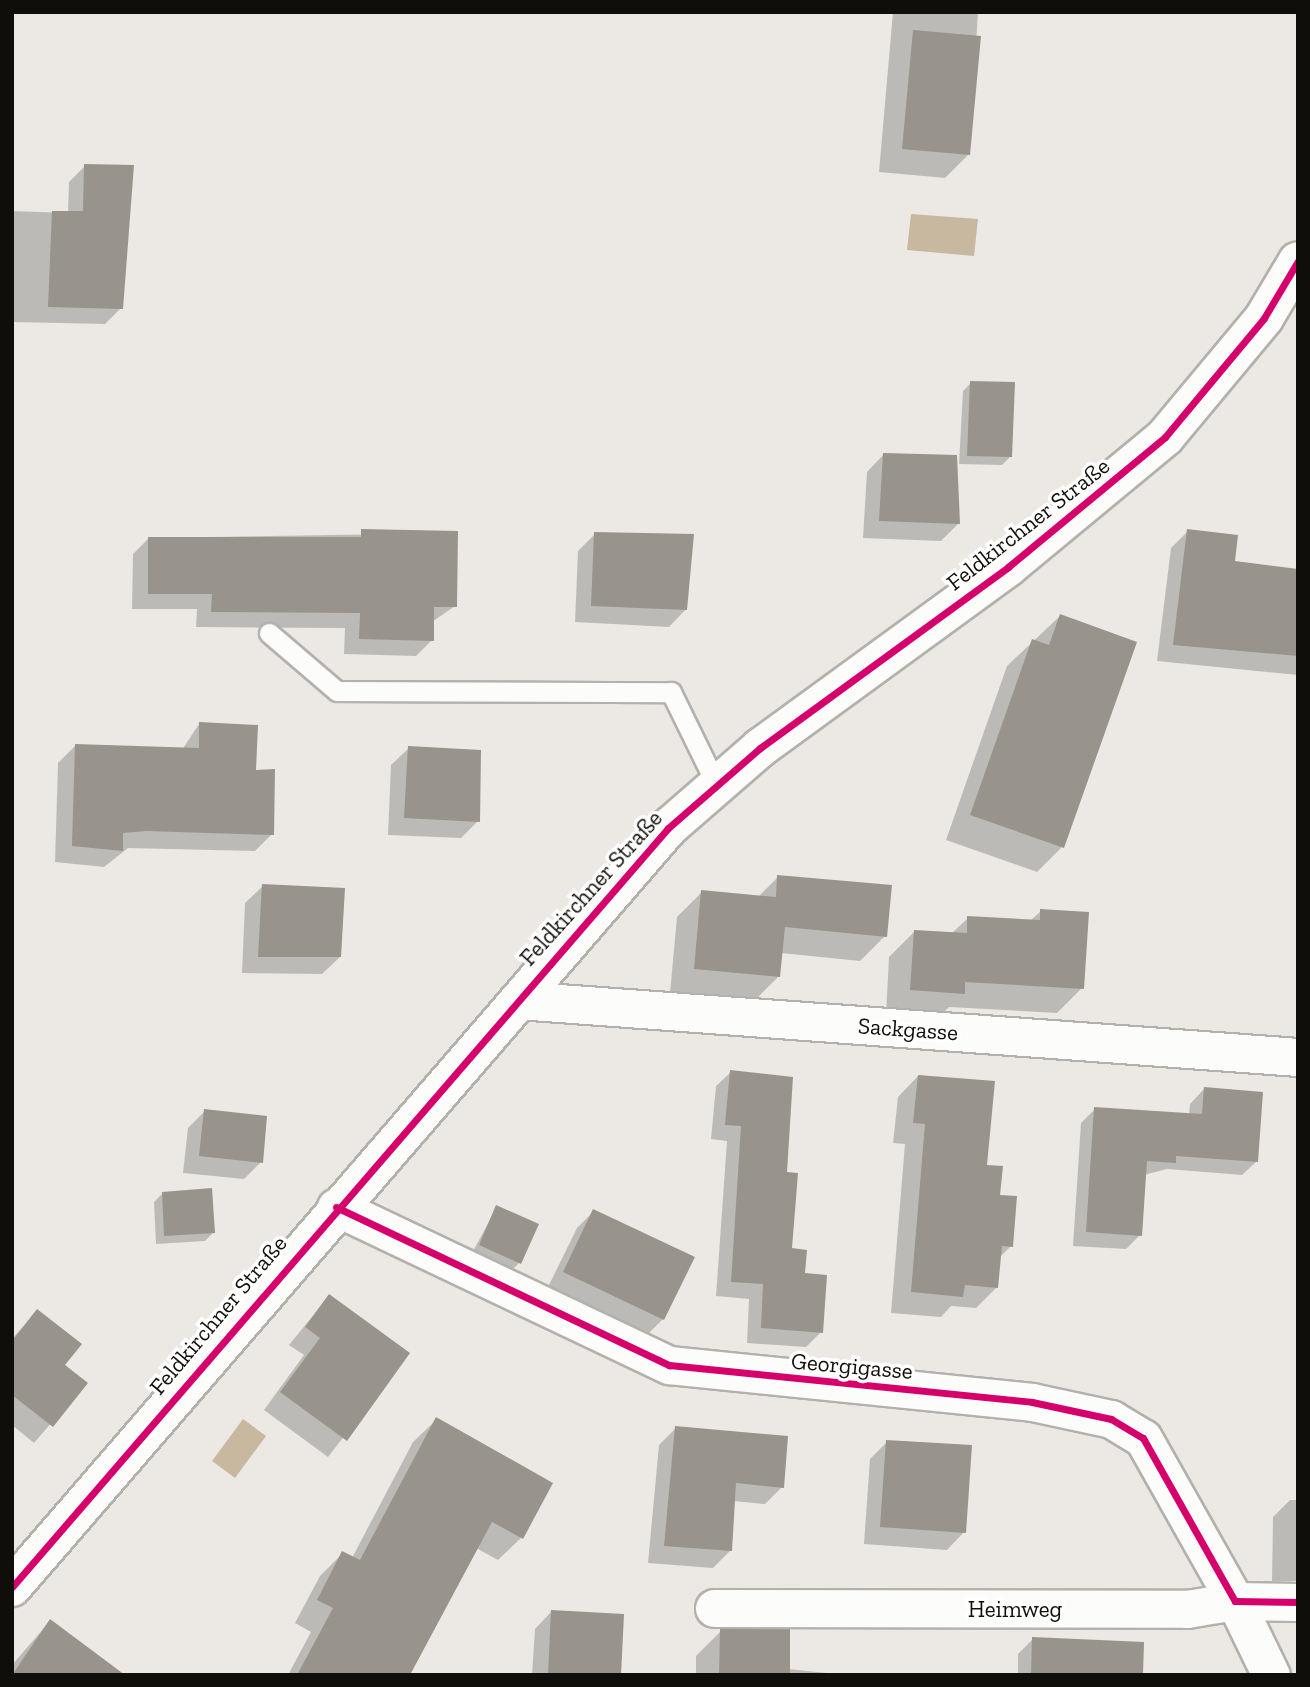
<!DOCTYPE html>
<meta charset="utf-8">
<style>
body{margin:0}
#map{position:relative;width:1310px;height:1687px;overflow:hidden;background:#ece9e5;font-family:"Zilla Slab",serif}
div>[style]{position:absolute}
[style*='--x']{left:calc(var(--x)*1px);top:calc(var(--y)*1px);width:calc(var(--w)*1px);rotate:calc(var(--a)*1deg)}
.water>*{inset:0;background:#c7b89f}
.shadow>*{inset:0;background:#0003}
.building>*{inset:0;background:#98938b}
.roads{filter:drop-shadow(2px 0 #b3b1ae) drop-shadow(-2px 0 #b3b1ae) drop-shadow(0 2px #b3b1ae) drop-shadow(0 -2px #b3b1ae)}
.lane>*{height:19px;margin:-9.5px;padding:0 9.5px;transform-origin:9.5px;border-radius:9.5px;background:#fcfcfb}
.street>*{height:37px;margin:-18.5px;padding:0 18.5px;transform-origin:18.5px;border-radius:18.5px;background:#fcfcfb}
.secondary>*{height:38px;margin:-19px;padding:0 19px;transform-origin:19px;border-radius:19px;background:#fcfcfb}
.cycleway>*{height:7px;margin:-3.5px;padding:0 3.5px;transform-origin:3.5px;border-radius:3.5px;background:#d6006c}
span{translate:-50% -50%;white-space:nowrap;text-align:center;line-height:1.15;-webkit-text-stroke:7px #fff;paint-order:stroke}
.street-label{font-size:23px;color:#100e0b}
.frame{position:absolute;inset:0;border:14px solid #100e0b;pointer-events:none}
</style>
<div id="map">
<div class="water">
<div style="clip-path:polygon(911px 214px,978px 219px,974px 256px,907px 250px)"></div>
<div style="clip-path:polygon(243px 1419px,266px 1436px,235px 1478px,212px 1461px)"></div>
</div>
<div class="shadow">
<div style="clip-path:polygon(893px 12px,978px 12px,969px 154px,945px 178px,879px 172px)"></div>
<div style="clip-path:polygon(85px 166px,121px 308px,105px 324px,12px 322px,12px 211px,68px 213px,69px 182px)"></div>
<div style="clip-path:polygon(971px 383px,1010px 457px,1002px 465px,959px 464px,963px 391px)"></div>
<div style="clip-path:polygon(884px 454px,958px 524px,941px 541px,863px 538px,867px 472px)"></div>
<div style="clip-path:polygon(1188px 531px,1233px 562px,1298px 571px,1298px 675px,1157px 661px,1171px 548px)"></div>
<div style="clip-path:polygon(456px 533px,455px 606px,432px 622px,432px 640px,416px 656px,344px 654px,345px 628px,196px 627px,197px 609px,132px 609px,133px 554px,149px 538px)"></div>
<div style="clip-path:polygon(595px 534px,686px 609px,669px 627px,575px 622px,578px 551px)"></div>
<div style="clip-path:polygon(1060px 616px,1062px 847px,1037px 872px,946px 840px,1007px 666px)"></div>
<div style="clip-path:polygon(199px 724px,255px 772px,272px 834px,255px 851px,128px 848px,104px 867px,55px 862px,58px 763px,75px 746px,182px 750px)"></div>
<div style="clip-path:polygon(409px 748px,478px 821px,461px 838px,388px 835px,391px 765px)"></div>
<div style="clip-path:polygon(778px 877px,885px 936px,860px 961px,781px 953px,779px 976px,754px 1001px,670px 993px,677px 917px,702px 892px,758px 897px)"></div>
<div style="clip-path:polygon(263px 886px,340px 957px,322px 974px,242px 973px,245px 903px)"></div>
<div style="clip-path:polygon(1041px 911px,1082px 988px,1057px 1013px,949px 1007px,938px 1018px,886px 1015px,889px 957px,914px 932px,951px 934px,968px 918px,1030px 921px)"></div>
<div style="clip-path:polygon(731px 1072px,785px 1173px,790px 1250px,821px 1332px,806px 1347px,747px 1343px,749px 1299px,716px 1296px,727px 1141px,711px 1139px,716px 1086px)"></div>
<div style="clip-path:polygon(918px 1076px,999px 1196px,1011px 1246px,999px 1258px,997px 1287px,976px 1308px,951px 1306px,941px 1317px,891px 1313px,905px 1144px,893px 1143px,898px 1097px)"></div>
<div style="clip-path:polygon(1204px 1089px,1257px 1161px,1242px 1175px,1167px 1169px,1144px 1175px,1140px 1235px,1126px 1249px,1073px 1246px,1081px 1123px,1095px 1109px,1189px 1115px,1190px 1104px)"></div>
<div style="clip-path:polygon(205px 1111px,261px 1162px,244px 1179px,183px 1173px,188px 1128px)"></div>
<div style="clip-path:polygon(163px 1193px,213px 1233px,205px 1241px,156px 1244px,154px 1202px)"></div>
<div style="clip-path:polygon(497px 1207px,519px 1263px,511px 1271px,472px 1253px)"></div>
<div style="clip-path:polygon(594px 1211px,663px 1319px,646px 1336px,547px 1289px,577px 1228px)"></div>
<div style="clip-path:polygon(329px 1296px,408px 1354px,328px 1457px,264px 1410px,304px 1355px,289px 1345px)"></div>
<div style="clip-path:polygon(37px 1311px,63px 1365px,85px 1384px,34px 1443px,12px 1425px,12px 1339px)"></div>
<div style="clip-path:polygon(436px 1420px,521px 1538px,498px 1560px,476px 1548px,408px 1675px,288px 1675px,311px 1632px,295px 1623px,320px 1576px,343px 1553px,352px 1558px,413px 1442px)"></div>
<div style="clip-path:polygon(676px 1428px,782px 1487px,765px 1504px,734px 1501px,730px 1551px,713px 1568px,648px 1563px,659px 1445px)"></div>
<div style="clip-path:polygon(887px 1442px,964px 1532px,947px 1550px,864px 1544px,870px 1459px)"></div>
<div style="clip-path:polygon(1290px 1500px,1298px 1500px,1298px 1581px,1272px 1581px,1273px 1517px)"></div>
<div style="clip-path:polygon(552px 1611px,619px 1675px,532px 1675px,535px 1629px)"></div>
<div style="clip-path:polygon(50px 1621px,12px 1675px,12px 1665px)"></div>
<div style="clip-path:polygon(721px 1631px,788px 1669px,846px 1675px,696px 1675px,696px 1656px)"></div>
<div style="clip-path:polygon(1033px 1639px,1136px 1675px,1018px 1675px,1018px 1654px)"></div>
</div>
<div class="building">
<div style="clip-path:polygon(913px 30px,981px 36px,970px 155px,902px 149px)"></div>
<div style="clip-path:polygon(84px 164px,134px 165px,123px 309px,48px 307px,52px 211px,83px 211px)"></div>
<div style="clip-path:polygon(970px 381px,1015px 382px,1012px 457px,967px 456px)"></div>
<div style="clip-path:polygon(883px 453px,957px 455px,960px 524px,879px 521px)"></div>
<div style="clip-path:polygon(361px 529px,458px 531px,457px 607px,434px 607px,434px 641px,359px 639px,360px 613px,211px 612px,212px 594px,148px 594px,148px 537px,361px 537px)"></div>
<div style="clip-path:polygon(1187px 529px,1238px 535px,1235px 561px,1298px 569px,1298px 656px,1173px 645px)"></div>
<div style="clip-path:polygon(594px 532px,694px 534px,687px 610px,591px 606px)"></div>
<div style="clip-path:polygon(1060px 614px,1137px 642px,1064px 848px,970px 815px,1032px 639px,1049px 645px)"></div>
<div style="clip-path:polygon(199px 722px,258px 725px,256px 770px,275px 769px,274px 835px,146px 831px,123px 833px,123px 851px,72px 846px,75px 744px,199px 748px)"></div>
<div style="clip-path:polygon(408px 746px,481px 750px,480px 822px,404px 818px)"></div>
<div style="clip-path:polygon(777px 875px,892px 885px,887px 937px,785px 927px,780px 977px,694px 969px,701px 890px,776px 897px)"></div>
<div style="clip-path:polygon(262px 884px,345px 888px,341px 957px,258px 957px)"></div>
<div style="clip-path:polygon(1040px 909px,1089px 912px,1084px 989px,965px 982px,965px 994px,910px 990px,914px 930px,967px 933px,967px 916px,1040px 920px)"></div>
<div style="clip-path:polygon(730px 1070px,793px 1077px,787px 1172px,798px 1173px,792px 1248px,807px 1250px,805px 1273px,827px 1275px,823px 1333px,761px 1328px,763px 1284px,731px 1282px,741px 1126px,725px 1125px)"></div>
<div style="clip-path:polygon(918px 1075px,995px 1081px,987px 1165px,1003px 1166px,1000px 1195px,1017px 1196px,1013px 1247px,1002px 1246px,998px 1288px,965px 1285px,963px 1297px,911px 1292px,925px 1124px,913px 1123px)"></div>
<div style="clip-path:polygon(1204px 1087px,1263px 1092px,1258px 1162px,1176px 1156px,1176px 1163px,1147px 1161px,1142px 1236px,1086px 1232px,1094px 1107px,1202px 1114px)"></div>
<div style="clip-path:polygon(204px 1109px,267px 1116px,263px 1163px,199px 1156px)"></div>
<div style="clip-path:polygon(212px 1188px,215px 1233px,164px 1236px,162px 1192px)"></div>
<div style="clip-path:polygon(496px 1205px,539px 1224px,521px 1264px,479px 1245px)"></div>
<div style="clip-path:polygon(593px 1209px,695px 1257px,664px 1320px,563px 1272px)"></div>
<div style="clip-path:polygon(329px 1294px,410px 1353px,347px 1441px,280px 1392px,320px 1338px,305px 1327px)"></div>
<div style="clip-path:polygon(37px 1309px,82px 1344px,65px 1365px,88px 1383px,53px 1427px,12px 1395px,12px 1341px)"></div>
<div style="clip-path:polygon(436px 1417px,553px 1483px,523px 1539px,492px 1522px,410px 1675px,297px 1675px,333px 1608px,317px 1600px,342px 1551px,360px 1560px)"></div>
<div style="clip-path:polygon(675px 1426px,788px 1436px,784px 1488px,736px 1483px,732px 1551px,664px 1546px)"></div>
<div style="clip-path:polygon(886px 1440px,972px 1445px,966px 1533px,880px 1527px)"></div>
<div style="clip-path:polygon(551px 1610px,624px 1614px,621px 1675px,548px 1675px)"></div>
<div style="clip-path:polygon(50px 1619px,125px 1675px,12px 1675px)"></div>
<div style="clip-path:polygon(720px 1629px,790px 1629px,790px 1675px,719px 1675px)"></div>
<div style="clip-path:polygon(1032px 1637px,1144px 1642px,1143px 1675px,1031px 1675px)"></div>
</div>
<div class="roads">
<div class="lane">
<div style="--x:269;--y:633;--w:89;--a:40.5"></div>
<div style="--x:337;--y:691;--w:334;--a:0.2"></div>
<div style="--x:671;--y:692;--w:105;--a:63.9"></div>
</div>
<div class="street">
<div style="--x:518;--y:1000;--w:782;--a:4.18"></div>
<div style="--x:336;--y:1207;--w:369;--a:25.4"></div>
<div style="--x:669;--y:1365;--w:365;--a:5.8"></div>
<div style="--x:1032;--y:1402;--w:81;--a:12.1"></div>
<div style="--x:1111;--y:1419;--w:37;--a:31"></div>
<div style="--x:1143;--y:1438;--w:187;--a:60.6"></div>
<div style="--x:1235;--y:1601;--w:63;--a:0.9"></div>
<div style="--x:714;--y:1608;--w:473;--a:0.1"></div>
<div style="--x:1187;--y:1609;--w:49;--a:-9.5"></div>
<div style="--x:1235;--y:1601;--w:82;--a:64.1"></div>
</div>
<div class="secondary">
<div style="--x:12;--y:1587;--w:1003;--a:-49.16"></div>
<div style="--x:668;--y:828;--w:122;--a:-41"></div>
<div style="--x:760;--y:748;--w:307;--a:-36.1"></div>
<div style="--x:1008;--y:567;--w:204;--a:-39.6"></div>
<div style="--x:1165;--y:437;--w:155;--a:-50.2"></div>
<div style="--x:1264;--y:318;--w:66;--a:-59.2"></div>
</div>
</div>
<div class="cycleway">
<div style="--x:336;--y:1207;--w:369;--a:25.4"></div>
<div style="--x:669;--y:1365;--w:365;--a:5.8"></div>
<div style="--x:1032;--y:1402;--w:81;--a:12.1"></div>
<div style="--x:1111;--y:1419;--w:37;--a:31"></div>
<div style="--x:1143;--y:1438;--w:187;--a:60.6"></div>
<div style="--x:1235;--y:1601;--w:63;--a:0.9"></div>
<div style="--x:12;--y:1587;--w:1003;--a:-49.16"></div>
<div style="--x:668;--y:828;--w:122;--a:-41"></div>
<div style="--x:760;--y:748;--w:307;--a:-36.1"></div>
<div style="--x:1008;--y:567;--w:204;--a:-39.6"></div>
<div style="--x:1165;--y:437;--w:155;--a:-50.2"></div>
<div style="--x:1264;--y:318;--w:66;--a:-59.2"></div>
</div>
<div class="street-label">
<span style="left:1028px;top:524px;rotate:-38deg">Feldkirchner Straße</span>
<span style="left:591px;top:888px;rotate:-48deg">Feldkirchner Straße</span>
<span style="left:908px;top:1029px;rotate:4deg">Sackgasse</span>
<span style="left:218px;top:1315px;rotate:-50deg">Feldkirchner Straße</span>
<span style="left:852px;top:1366px;rotate:5deg">Georgigasse</span>
<span style="left:1015px;top:1609px">Heimweg</span>
</div>
<div class="frame"></div>
</div>
